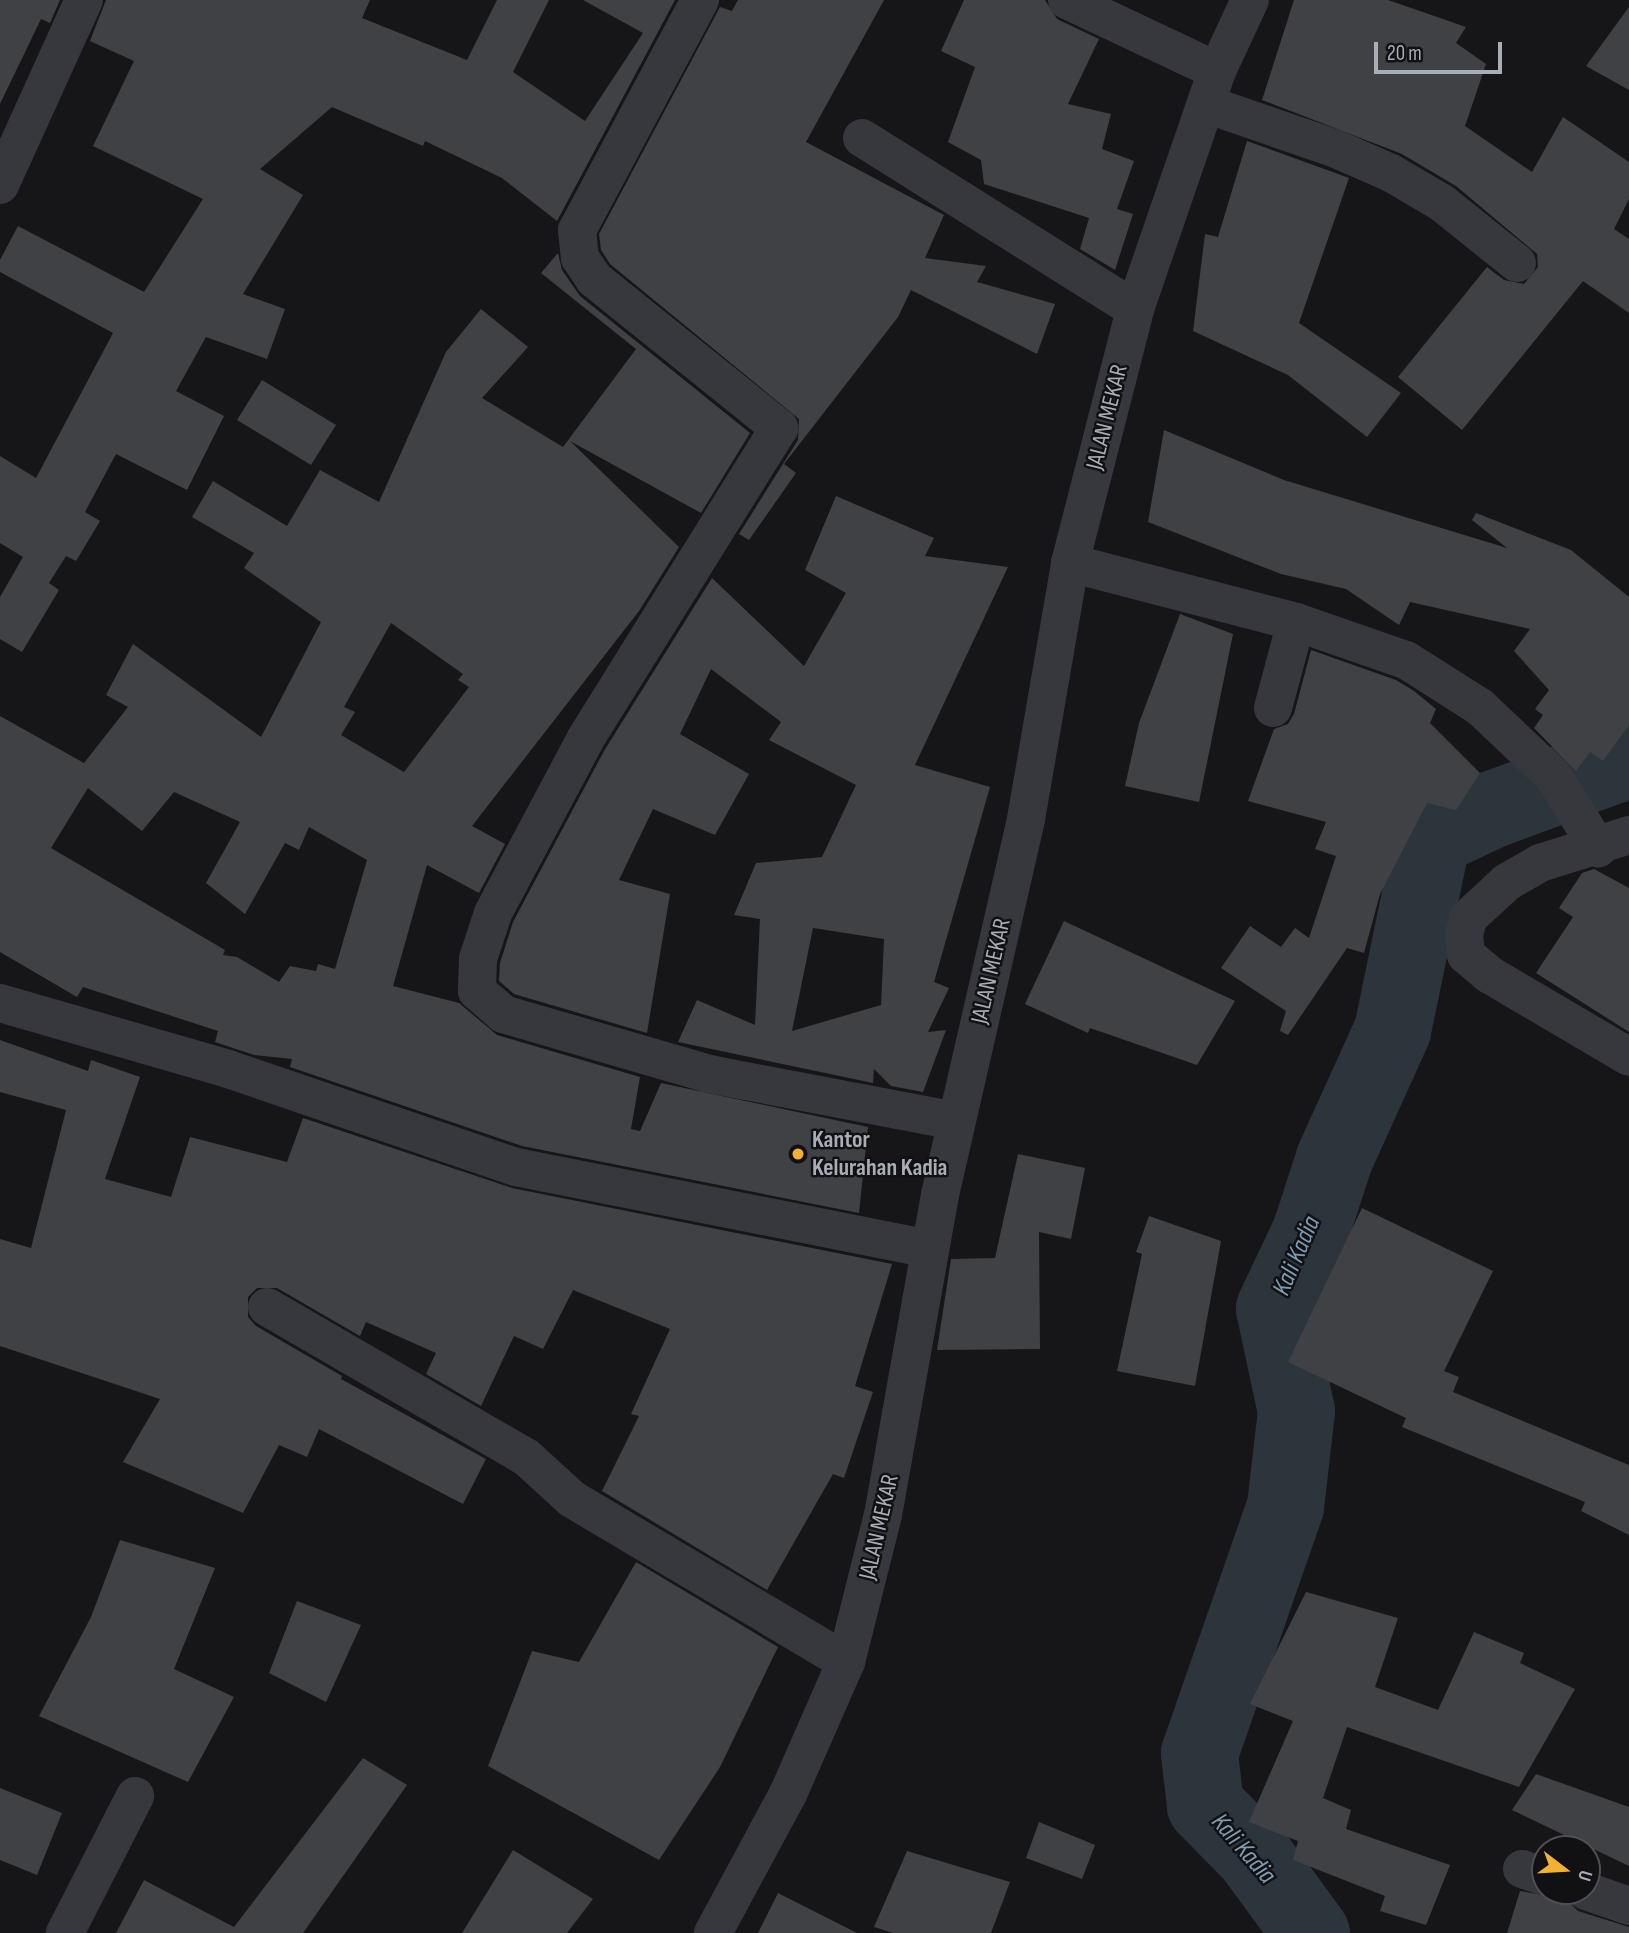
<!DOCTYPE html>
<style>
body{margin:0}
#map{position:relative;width:1629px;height:1933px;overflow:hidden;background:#161618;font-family:"Sofia Sans Condensed",sans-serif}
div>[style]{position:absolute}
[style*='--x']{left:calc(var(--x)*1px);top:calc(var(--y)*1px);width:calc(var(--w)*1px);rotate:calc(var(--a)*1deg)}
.river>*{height:77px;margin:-38.5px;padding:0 38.5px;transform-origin:38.5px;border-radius:38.5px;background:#2c353c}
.building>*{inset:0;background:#404145}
.street>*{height:38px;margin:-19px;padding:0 19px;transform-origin:19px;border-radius:19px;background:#37383d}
.dots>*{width:19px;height:19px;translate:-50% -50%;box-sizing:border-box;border:4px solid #111113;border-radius:50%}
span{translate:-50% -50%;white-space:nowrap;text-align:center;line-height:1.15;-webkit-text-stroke:5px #111113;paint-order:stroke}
.street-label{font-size:24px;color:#a8adb8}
.poi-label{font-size:24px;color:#a8adb8;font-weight:700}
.left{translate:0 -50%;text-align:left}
.water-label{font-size:26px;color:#7f9bb3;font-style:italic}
.north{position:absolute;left:1531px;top:1835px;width:70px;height:70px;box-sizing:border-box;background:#111113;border:2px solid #4d4f55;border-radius:50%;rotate:107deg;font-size:19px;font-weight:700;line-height:28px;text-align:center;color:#a8adb8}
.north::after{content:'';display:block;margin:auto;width:24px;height:32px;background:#f2b134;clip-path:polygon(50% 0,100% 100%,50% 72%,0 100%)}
.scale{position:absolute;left:1374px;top:42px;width:128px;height:32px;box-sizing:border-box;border:4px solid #a8adb8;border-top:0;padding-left:9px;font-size:21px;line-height:24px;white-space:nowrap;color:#a8adb8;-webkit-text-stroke:5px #111113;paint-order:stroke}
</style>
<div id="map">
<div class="river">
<div style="--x:1311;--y:1933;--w:98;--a:-126.3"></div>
<div style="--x:1253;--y:1854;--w:69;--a:-134.4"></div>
<div style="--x:1205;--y:1805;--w:52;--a:-96.6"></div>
<div style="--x:1199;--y:1753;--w:262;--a:-70.8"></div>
<div style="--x:1285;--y:1506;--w:96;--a:-83.4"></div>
<div style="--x:1296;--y:1411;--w:105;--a:-102.1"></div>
<div style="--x:1274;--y:1308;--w:84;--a:-64.7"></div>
<div style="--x:1310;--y:1232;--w:78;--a:-72"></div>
<div style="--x:1334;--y:1158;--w:141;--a:-65.6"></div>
<div style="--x:1392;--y:1030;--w:197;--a:-78.3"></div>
<div style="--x:1432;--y:837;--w:66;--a:-25"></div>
<div style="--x:1492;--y:809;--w:146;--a:-20.1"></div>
</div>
<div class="building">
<div style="clip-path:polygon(0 0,60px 0,50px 23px,41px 19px,0 104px)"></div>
<div style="clip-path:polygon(106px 0,370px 0,362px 18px,467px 60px,497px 0,549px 0,513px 72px,585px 121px,643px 33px,583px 0,675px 0,557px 221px,502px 178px,425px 141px,423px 146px,332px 107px,260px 169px,303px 195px,243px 294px,285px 309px,267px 359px,206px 337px,176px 391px,224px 416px,187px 490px,116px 454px,85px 512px,100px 521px,76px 561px,66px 556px,49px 583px,59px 590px,22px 652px,0 639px,0 597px,23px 557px,0 543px,0 456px,36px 478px,113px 333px,0 272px,0 260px,18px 226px,144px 292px,203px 199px,93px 146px,134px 61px,90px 41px)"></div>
<div style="clip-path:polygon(738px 0,884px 0,806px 142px,944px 215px,925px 258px,986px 266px,977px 282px,1055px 304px,1037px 354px,911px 290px,898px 317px,784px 464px,796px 473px,749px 540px,739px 534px,798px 440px,799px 419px,610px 264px,601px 250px,599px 234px,720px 7px,732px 11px)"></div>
<div style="clip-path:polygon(964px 0,1045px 0,1057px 19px,1099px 39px,1068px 104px,1111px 114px,1102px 149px,1134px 161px,1117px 209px,1133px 214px,1115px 270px,1080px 249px,1089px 218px,984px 184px,981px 160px,948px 142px,975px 67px,941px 51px)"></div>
<div style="clip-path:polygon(1294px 0,1388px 0,1466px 27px,1456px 43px,1486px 64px,1465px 126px,1532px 172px,1563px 117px,1629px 162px,1629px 199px,1614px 229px,1629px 239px,1629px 313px,1583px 281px,1462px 430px,1398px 377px,1487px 267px,1504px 280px,1524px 284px,1538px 267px,1537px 254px,1456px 186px,1402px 154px,1262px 100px)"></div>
<div style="clip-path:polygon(1629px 7px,1629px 90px,1586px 66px)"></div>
<div style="clip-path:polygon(1247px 141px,1349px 178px,1299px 323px,1401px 393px,1367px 437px,1288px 375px,1193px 331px,1205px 234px,1218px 237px)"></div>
<div style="clip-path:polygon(evenodd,558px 253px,562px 270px,580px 296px,750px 433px,701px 513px,570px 441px,679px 547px,639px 611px,472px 826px,505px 844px,479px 893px,427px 865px,393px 986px,459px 1003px,497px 1035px,640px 1077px,631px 1129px,640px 1131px,661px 1083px,868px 1127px,859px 1213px,522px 1146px,290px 1067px,292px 1059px,254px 1055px,215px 1042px,218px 1031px,83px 987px,77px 997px,0 952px,0 716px,84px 763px,128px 707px,106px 695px,133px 644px,261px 737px,321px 622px,244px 568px,254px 553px,192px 517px,213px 481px,287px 526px,320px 470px,379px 502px,446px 352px,481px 309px,528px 347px,482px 398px,563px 447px,636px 349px,541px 273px,558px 253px,391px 623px,463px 674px,458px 680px,469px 687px,404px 772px,341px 735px,355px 712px,344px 707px,391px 623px,558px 253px,88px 788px,142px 831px,174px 792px,240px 822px,206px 883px,245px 914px,285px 843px,299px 850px,309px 827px,367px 860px,335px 969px,318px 964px,316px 971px,290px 966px,279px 982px,237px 957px,223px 955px,225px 950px,51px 848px,88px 788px)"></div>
<div style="clip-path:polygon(262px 380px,336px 425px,311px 465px,237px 420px)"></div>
<div style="clip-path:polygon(1164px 430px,1284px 480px,1507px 548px,1472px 520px,1476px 513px,1571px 550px,1629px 597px,1629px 725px,1603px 761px,1590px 752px,1576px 771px,1534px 728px,1543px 715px,1535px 709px,1549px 690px,1514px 651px,1530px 629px,1410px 602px,1399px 625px,1346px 589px,1281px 574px,1148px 522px)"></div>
<div style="clip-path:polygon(evenodd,836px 496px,934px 538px,925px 556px,1008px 567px,915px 765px,990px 787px,934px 982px,949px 988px,928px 1032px,946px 1030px,923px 1092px,891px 1086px,874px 1069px,873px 1083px,678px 1042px,697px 1000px,755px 1025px,760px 919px,734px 915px,756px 863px,822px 857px,856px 785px,769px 740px,781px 722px,711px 669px,680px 734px,749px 774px,715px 835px,653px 809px,619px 880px,670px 894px,647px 1033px,514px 994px,499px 981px,500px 963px,513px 922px,604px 751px,712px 578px,804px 666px,846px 593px,805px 570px,836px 496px,813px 928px,884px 939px,881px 1005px,792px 1031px,813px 928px)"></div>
<div style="clip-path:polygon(1180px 614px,1233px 634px,1199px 802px,1125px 786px,1139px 723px)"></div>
<div style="clip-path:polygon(1311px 650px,1396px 680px,1414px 691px,1436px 709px,1430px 723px,1480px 773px,1456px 810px,1427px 803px,1380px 894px,1364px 953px,1347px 948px,1288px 1035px,1280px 1031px,1286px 1011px,1221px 968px,1250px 926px,1281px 947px,1295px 928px,1309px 938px,1336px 856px,1315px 849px,1326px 822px,1248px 801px,1274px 729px,1288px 724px,1294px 714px)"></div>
<div style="clip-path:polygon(1594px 869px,1629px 888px,1629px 1032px,1536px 973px,1573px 917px,1559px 908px,1582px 873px)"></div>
<div style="clip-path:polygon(1064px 921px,1235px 1001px,1197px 1065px,1090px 1028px,1088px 1033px,1025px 1004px)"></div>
<div style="clip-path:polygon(0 1040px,88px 1071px,91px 1060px,140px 1077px,105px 1179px,171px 1197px,190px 1137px,287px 1162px,303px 1118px,512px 1188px,892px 1264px,855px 1386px,873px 1392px,844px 1478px,833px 1474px,767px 1590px,602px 1491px,639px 1416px,631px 1414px,670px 1329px,573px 1290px,543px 1349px,514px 1336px,481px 1406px,426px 1374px,436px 1353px,366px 1322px,360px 1336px,277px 1288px,257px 1288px,248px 1297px,248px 1317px,256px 1326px,342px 1376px,341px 1379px,486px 1459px,463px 1504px,319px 1429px,307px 1457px,279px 1445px,243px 1513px,123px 1462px,160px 1399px,0 1346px,0 1239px,31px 1248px,66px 1110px,0 1092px)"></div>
<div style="clip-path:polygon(1018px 1154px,1085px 1168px,1071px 1239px,1039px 1232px,1040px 1349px,937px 1350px,951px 1259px,995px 1258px)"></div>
<div style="clip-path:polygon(1362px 1208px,1493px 1271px,1444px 1371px,1459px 1377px,1453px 1392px,1629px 1465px,1629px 1535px,1581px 1511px,1585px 1502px,1402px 1427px,1406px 1418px,1288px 1362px)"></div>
<div style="clip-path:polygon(1149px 1216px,1221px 1241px,1195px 1386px,1117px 1371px,1142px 1254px,1136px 1252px)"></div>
<div style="clip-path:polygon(120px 1540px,215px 1568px,174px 1669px,234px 1697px,188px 1782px,39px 1716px,91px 1617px)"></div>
<div style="clip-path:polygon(636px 1562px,778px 1647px,720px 1767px,659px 1860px,488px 1766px,532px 1651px,579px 1662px)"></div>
<div style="clip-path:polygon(1306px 1592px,1398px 1618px,1375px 1687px,1438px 1710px,1474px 1632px,1524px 1653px,1520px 1663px,1575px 1689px,1519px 1787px,1347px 1727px,1323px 1798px,1351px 1810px,1346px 1829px,1450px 1865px,1426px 1925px,1380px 1911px,1385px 1896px,1293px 1860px,1298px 1841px,1249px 1822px,1293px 1721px,1250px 1704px)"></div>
<div style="clip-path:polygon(297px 1601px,361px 1625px,326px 1702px,269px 1673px)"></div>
<div style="clip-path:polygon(363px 1758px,407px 1785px,303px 1933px,116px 1933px,144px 1880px,234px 1927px)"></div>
<div style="clip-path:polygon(1536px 1774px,1629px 1807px,1629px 1866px,1512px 1810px)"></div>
<div style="clip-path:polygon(0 1788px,62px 1813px,37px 1875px,0 1860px)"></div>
<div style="clip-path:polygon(1039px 1822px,1095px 1845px,1082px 1879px,1026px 1858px)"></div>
<div style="clip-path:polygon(513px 1850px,593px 1899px,567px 1933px,462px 1933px)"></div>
<div style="clip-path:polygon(907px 1851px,1010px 1882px,991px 1933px,893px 1933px,874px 1927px)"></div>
<div style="clip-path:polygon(1520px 1891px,1566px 1899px,1578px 1911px,1629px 1927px,1629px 1933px,1507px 1933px)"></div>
<div style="clip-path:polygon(778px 1893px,857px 1933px,758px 1933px)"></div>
</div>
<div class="street">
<div style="--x:700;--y:0;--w:261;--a:118.1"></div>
<div style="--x:577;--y:230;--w:28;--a:84"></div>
<div style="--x:580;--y:258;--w:25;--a:56"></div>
<div style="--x:594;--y:279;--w:238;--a:38.8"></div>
<div style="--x:779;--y:428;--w:367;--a:121.9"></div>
<div style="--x:585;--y:740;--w:196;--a:118"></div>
<div style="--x:493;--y:913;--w:48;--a:108.1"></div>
<div style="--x:478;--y:959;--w:32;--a:92"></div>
<div style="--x:477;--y:991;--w:35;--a:41"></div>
<div style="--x:503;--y:1014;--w:215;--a:16.2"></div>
<div style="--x:709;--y:1074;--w:251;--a:10.8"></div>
<div style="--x:1067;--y:0;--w:166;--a:25.3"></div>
<div style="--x:1206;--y:104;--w:135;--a:19"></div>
<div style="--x:1334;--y:148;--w:62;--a:23.7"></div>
<div style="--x:1391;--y:173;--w:59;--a:30.5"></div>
<div style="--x:1442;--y:203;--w:96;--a:38.7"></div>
<div style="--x:862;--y:138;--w:322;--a:32.1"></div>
<div style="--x:0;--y:185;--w:203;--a:-65.6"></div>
<div style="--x:1070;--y:563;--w:234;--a:14.6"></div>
<div style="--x:1296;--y:622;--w:116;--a:19.1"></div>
<div style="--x:1406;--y:660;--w:88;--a:32.4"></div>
<div style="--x:1480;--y:707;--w:102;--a:43.4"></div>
<div style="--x:1554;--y:777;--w:84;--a:58.2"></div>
<div style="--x:1273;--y:708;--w:89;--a:-75"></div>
<div style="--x:1629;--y:835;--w:93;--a:162.5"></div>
<div style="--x:1540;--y:863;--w:39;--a:150"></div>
<div style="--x:1506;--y:883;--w:52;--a:137.4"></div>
<div style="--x:1468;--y:918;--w:17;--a:103"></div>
<div style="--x:1464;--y:935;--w:20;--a:84"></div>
<div style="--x:1466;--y:955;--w:31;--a:40"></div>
<div style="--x:1490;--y:975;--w:161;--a:30.5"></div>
<div style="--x:0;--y:1003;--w:237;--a:16.1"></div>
<div style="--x:228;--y:1069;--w:304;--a:18.8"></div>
<div style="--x:516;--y:1167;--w:421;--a:11.2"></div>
<div style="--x:267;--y:1307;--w:299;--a:30.1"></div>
<div style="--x:526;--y:1457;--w:62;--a:42.4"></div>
<div style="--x:572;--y:1499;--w:319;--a:30.7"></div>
<div style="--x:1522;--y:1869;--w:24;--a:19"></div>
<div style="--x:1586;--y:1891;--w:46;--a:19.2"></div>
<div style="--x:65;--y:1933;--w:154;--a:-62.9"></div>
<div style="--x:713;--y:1933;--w:158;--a:-61.7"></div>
<div style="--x:788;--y:1794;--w:144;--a:-66.3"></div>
<div style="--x:846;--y:1662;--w:152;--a:-75.9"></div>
<div style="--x:883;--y:1515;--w:325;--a:-79.9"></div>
<div style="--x:940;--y:1195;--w:386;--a:-77.1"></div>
<div style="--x:1026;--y:819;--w:260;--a:-80.2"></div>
<div style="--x:1070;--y:563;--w:262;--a:-75.6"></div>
<div style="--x:1135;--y:309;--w:252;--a:-71"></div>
<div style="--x:1217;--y:71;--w:78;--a:-65.1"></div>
</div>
<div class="dots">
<div style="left:798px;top:1154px;background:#f2b134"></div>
</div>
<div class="street-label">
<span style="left:1107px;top:417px;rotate:-76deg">JALAN MEKAR</span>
<span style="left:991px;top:971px;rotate:-77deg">JALAN MEKAR</span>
<span style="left:879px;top:1527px;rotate:-77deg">JALAN MEKAR</span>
</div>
<div class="poi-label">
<span class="left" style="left:812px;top:1154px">Kantor<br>Kelurahan Kadia</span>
</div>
<div class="water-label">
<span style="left:1297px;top:1256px;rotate:-67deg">Kali Kadia</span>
<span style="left:1243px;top:1849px;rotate:49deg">Kali Kadia</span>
</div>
<div class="north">U</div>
<div class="scale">20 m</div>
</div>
